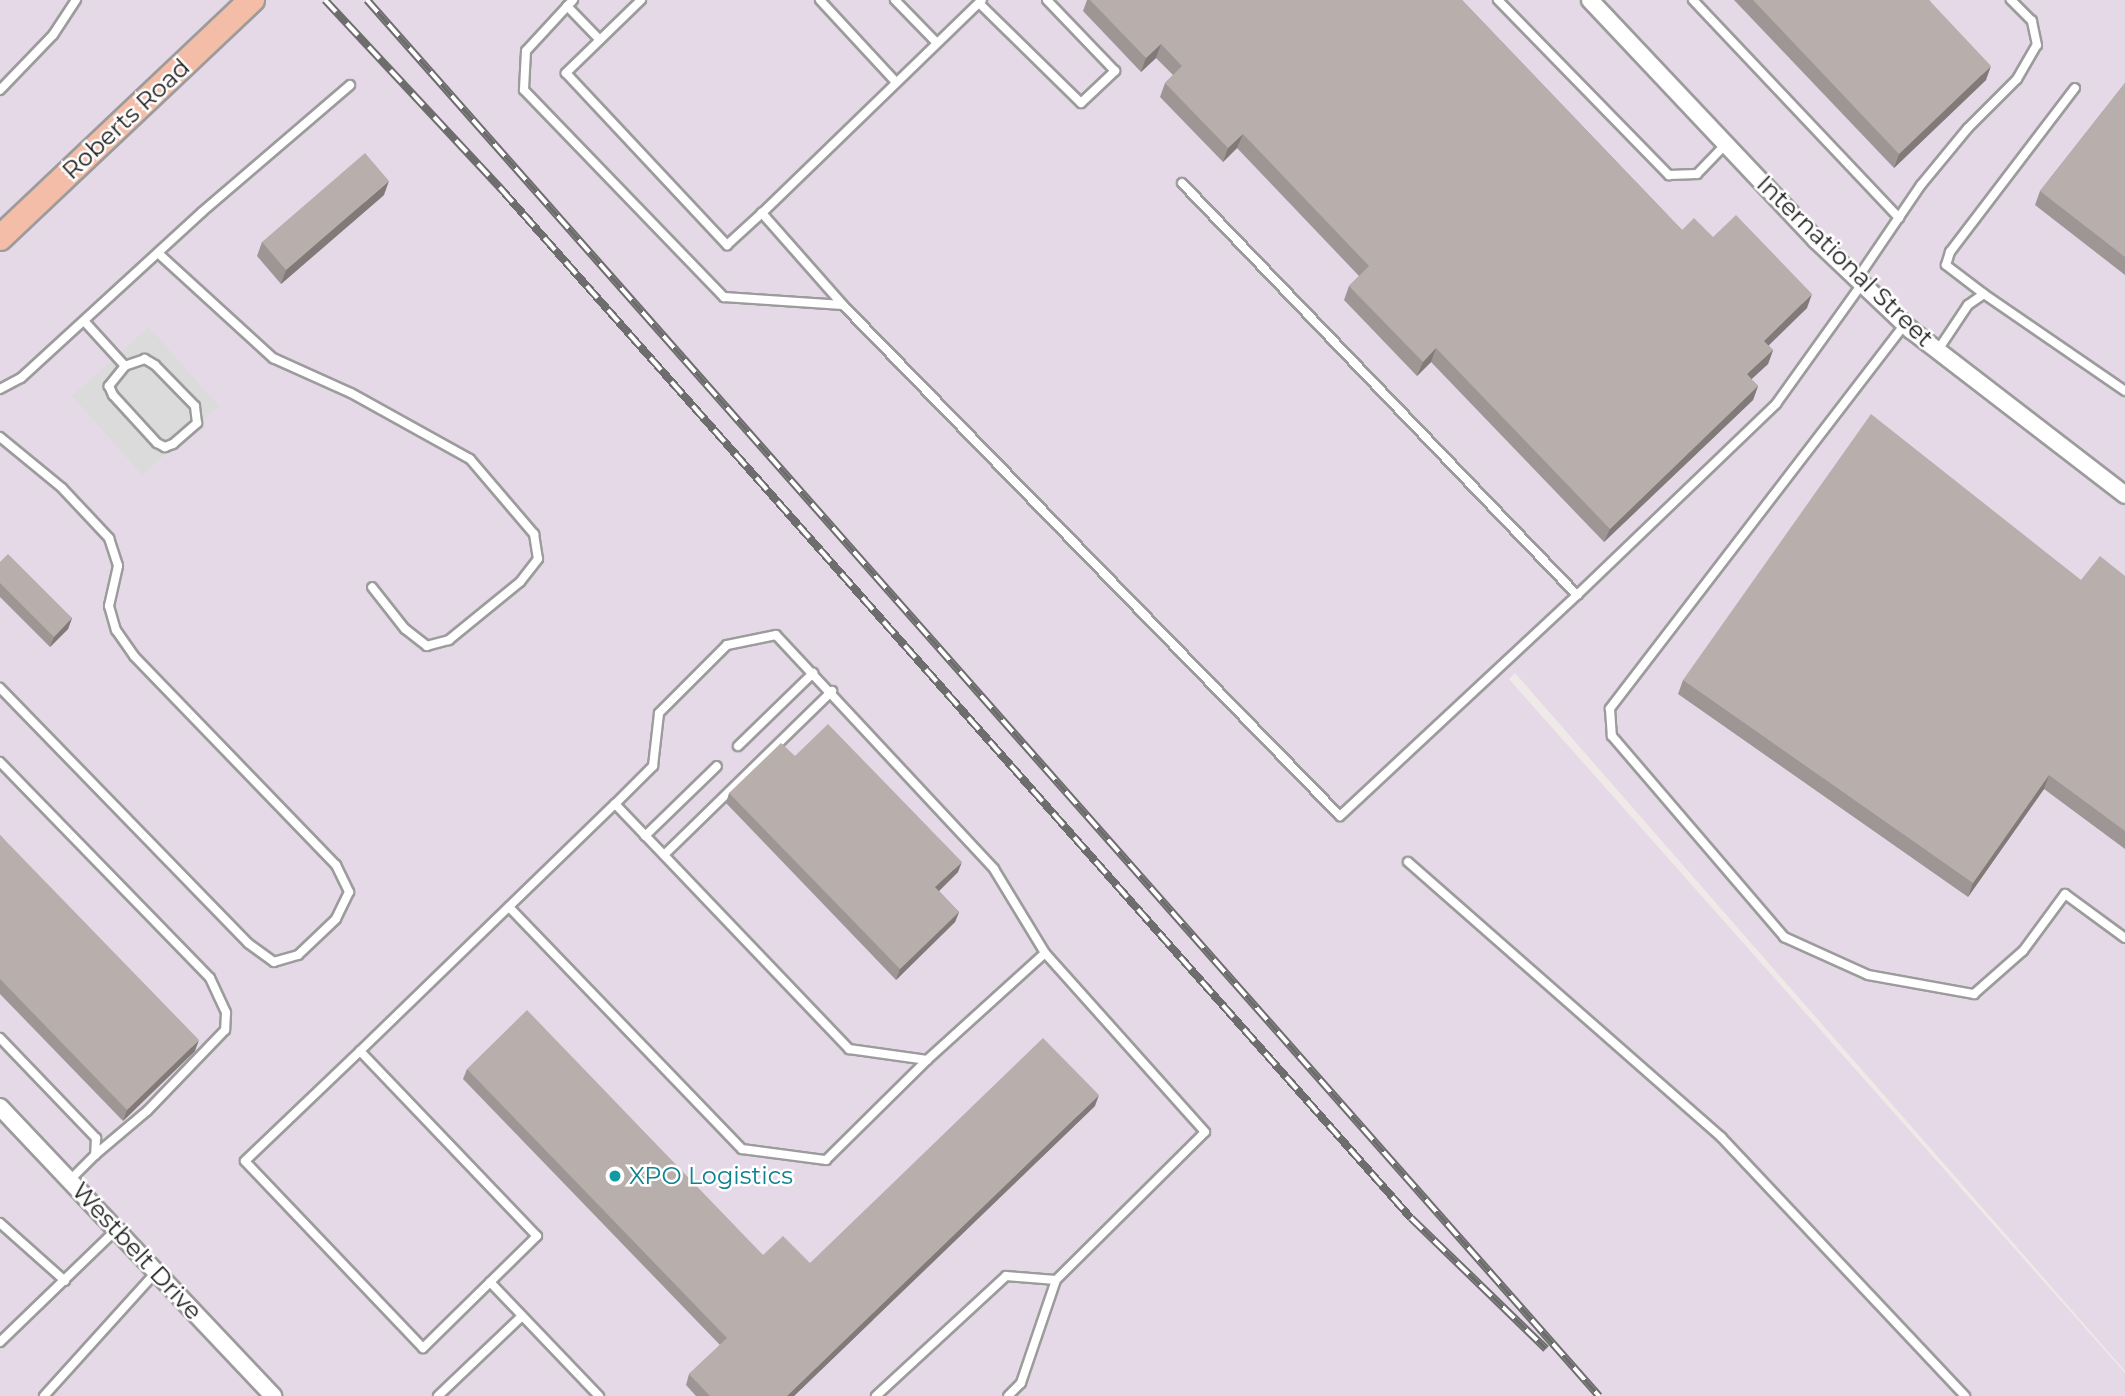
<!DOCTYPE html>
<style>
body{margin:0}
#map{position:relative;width:2125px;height:1396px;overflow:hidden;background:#efeae7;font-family:Montserrat,sans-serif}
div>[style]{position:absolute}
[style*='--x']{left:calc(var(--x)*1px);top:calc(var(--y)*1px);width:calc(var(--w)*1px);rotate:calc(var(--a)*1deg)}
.industrial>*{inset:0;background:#e6d9e7}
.parking>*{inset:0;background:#dbdbdb}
.roads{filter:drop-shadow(2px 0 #9c9c9c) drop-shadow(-2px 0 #9c9c9c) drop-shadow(0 2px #9c9c9c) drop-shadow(0 -2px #9c9c9c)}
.lane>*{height:8px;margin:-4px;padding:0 4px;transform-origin:4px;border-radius:4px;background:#fff}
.street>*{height:16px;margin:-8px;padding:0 8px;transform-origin:8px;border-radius:8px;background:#fff}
.primary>*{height:24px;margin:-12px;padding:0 12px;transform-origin:12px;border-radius:12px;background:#f3bda8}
.rail>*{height:8px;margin-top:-4px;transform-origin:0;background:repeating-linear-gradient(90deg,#fff 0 16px,#6d6d6d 0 32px);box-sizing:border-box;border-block:2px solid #6d6d6d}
.wall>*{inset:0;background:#9e9694}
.shaded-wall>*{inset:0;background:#817a78}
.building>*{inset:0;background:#b8aeac}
.dots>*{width:19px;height:19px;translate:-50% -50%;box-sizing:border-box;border:4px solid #fff;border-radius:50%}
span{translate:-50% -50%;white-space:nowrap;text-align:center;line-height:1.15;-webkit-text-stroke:5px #fff;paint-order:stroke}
.street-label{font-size:24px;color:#1f1f1f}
.culture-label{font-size:24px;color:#0d838f}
.left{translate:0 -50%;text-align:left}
</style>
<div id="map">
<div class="industrial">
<div style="clip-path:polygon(0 0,2125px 0,2125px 1371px,1515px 673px,1509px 679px,2125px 1373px,2125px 1396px,0 1396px)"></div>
</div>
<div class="parking">
<div style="clip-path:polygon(149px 327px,219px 406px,142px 475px,72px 396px)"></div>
</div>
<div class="roads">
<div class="lane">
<div style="--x:573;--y:0;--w:69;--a:132.7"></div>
<div style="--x:526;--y:51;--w:39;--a:93"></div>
<div style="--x:524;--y:90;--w:288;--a:46"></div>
<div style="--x:724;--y:297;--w:119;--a:3.8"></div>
<div style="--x:843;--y:305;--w:713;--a:45.8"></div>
<div style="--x:1340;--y:816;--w:324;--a:-43"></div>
<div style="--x:641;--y:0;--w:105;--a:135.8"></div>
<div style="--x:566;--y:73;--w:236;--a:46.9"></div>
<div style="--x:727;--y:245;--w:47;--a:-42.4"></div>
<div style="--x:820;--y:0;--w:112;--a:47.2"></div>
<div style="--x:895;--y:0;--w:60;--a:45.7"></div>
<div style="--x:1498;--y:0;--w:245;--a:45.7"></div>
<div style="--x:1669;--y:175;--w:28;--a:-2"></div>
<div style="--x:1697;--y:174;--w:42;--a:-46"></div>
<div style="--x:1693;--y:0;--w:300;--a:46.6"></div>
<div style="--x:979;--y:3;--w:143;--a:44.4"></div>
<div style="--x:1081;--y:103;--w:47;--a:-43.3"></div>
<div style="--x:1115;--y:71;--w:98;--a:-133.8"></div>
<div style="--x:567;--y:6;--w:47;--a:45.9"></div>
<div style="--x:0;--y:90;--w:76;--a:-46.1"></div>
<div style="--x:53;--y:35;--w:42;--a:-56.7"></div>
<div style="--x:1182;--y:183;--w:571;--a:46.21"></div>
<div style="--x:1577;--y:595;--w:276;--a:-43.8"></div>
<div style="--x:1776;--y:404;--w:148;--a:-54.4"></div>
<div style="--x:158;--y:253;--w:156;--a:42.4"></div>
<div style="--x:273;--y:358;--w:85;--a:24.2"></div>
<div style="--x:351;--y:393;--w:136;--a:29"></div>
<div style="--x:470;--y:459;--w:99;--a:49.5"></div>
<div style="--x:534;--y:534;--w:25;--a:81"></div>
<div style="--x:538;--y:559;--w:29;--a:128"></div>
<div style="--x:520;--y:582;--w:92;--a:140.8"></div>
<div style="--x:449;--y:640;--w:23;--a:165"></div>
<div style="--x:427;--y:646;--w:28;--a:-142"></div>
<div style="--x:405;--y:629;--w:53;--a:-128.2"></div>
<div style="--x:1857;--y:279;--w:114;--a:-55.8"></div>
<div style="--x:1921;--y:185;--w:74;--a:-50.5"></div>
<div style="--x:1968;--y:128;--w:69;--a:-45"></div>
<div style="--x:2017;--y:79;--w:39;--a:-60"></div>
<div style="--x:2037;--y:45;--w:25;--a:-102"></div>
<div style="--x:2032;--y:21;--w:30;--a:-135"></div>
<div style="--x:1984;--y:294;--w:48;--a:-142.7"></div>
<div style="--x:1946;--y:265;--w:14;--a:-73"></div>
<div style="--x:1950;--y:252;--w:206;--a:-52.7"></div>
<div style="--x:843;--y:305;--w:123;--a:-131.4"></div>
<div style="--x:762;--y:213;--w:306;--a:-44.1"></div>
<div style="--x:85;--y:322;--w:59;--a:47.7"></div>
<div style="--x:125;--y:366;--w:26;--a:129"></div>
<div style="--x:109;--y:386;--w:10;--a:66"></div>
<div style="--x:113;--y:395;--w:65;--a:47.5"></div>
<div style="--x:157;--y:443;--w:9;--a:27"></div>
<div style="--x:165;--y:447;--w:9;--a:-21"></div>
<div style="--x:173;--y:444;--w:32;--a:-41"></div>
<div style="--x:197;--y:423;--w:17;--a:-97"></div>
<div style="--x:195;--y:406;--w:57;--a:-134.3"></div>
<div style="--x:155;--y:365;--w:12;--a:-149"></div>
<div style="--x:145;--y:359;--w:21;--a:161"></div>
<div style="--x:1905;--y:324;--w:485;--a:127.5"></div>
<div style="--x:1610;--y:709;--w:27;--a:86"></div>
<div style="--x:1612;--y:736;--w:265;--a:49.4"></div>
<div style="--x:1784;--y:937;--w:92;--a:24.3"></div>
<div style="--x:1868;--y:975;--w:108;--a:10.2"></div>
<div style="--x:1974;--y:994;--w:65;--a:-41.3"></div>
<div style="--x:2023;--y:951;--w:71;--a:-53.6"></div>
<div style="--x:2065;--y:894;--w:74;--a:36.3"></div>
<div style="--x:1938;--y:350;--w:54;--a:-56.3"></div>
<div style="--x:1968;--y:305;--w:19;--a:-35"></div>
<div style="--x:1984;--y:294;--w:171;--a:34.5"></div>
<div style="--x:0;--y:389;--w:24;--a:-28"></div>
<div style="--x:21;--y:378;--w:246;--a:-42.5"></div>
<div style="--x:202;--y:212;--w:195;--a:-40.6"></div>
<div style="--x:0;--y:437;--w:80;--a:39.4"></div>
<div style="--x:62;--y:488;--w:69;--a:46.8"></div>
<div style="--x:109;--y:538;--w:29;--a:72"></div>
<div style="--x:118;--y:566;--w:41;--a:102.7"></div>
<div style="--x:109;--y:606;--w:25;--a:74"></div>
<div style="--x:116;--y:630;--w:32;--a:55"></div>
<div style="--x:134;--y:656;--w:291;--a:46"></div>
<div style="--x:336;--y:865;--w:30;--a:64"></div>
<div style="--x:349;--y:892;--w:30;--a:116"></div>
<div style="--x:336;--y:919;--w:52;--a:136.5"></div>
<div style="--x:298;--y:955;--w:25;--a:164"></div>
<div style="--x:274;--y:962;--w:32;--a:-144"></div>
<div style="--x:248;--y:943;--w:356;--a:-134.2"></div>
<div style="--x:738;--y:746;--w:105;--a:-44.2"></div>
<div style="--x:0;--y:762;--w:301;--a:45.8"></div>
<div style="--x:210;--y:978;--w:38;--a:65"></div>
<div style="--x:226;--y:1013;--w:17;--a:93"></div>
<div style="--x:225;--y:1030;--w:112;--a:133.9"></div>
<div style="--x:147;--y:1111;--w:68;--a:139.8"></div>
<div style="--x:615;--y:804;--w:54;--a:-45"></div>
<div style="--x:653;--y:766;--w:53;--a:-83.5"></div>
<div style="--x:659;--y:713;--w:96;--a:-45"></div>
<div style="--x:727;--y:645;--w:50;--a:-11.5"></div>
<div style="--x:776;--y:635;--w:320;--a:47"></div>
<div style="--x:994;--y:869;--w:98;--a:58.7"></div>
<div style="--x:645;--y:836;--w:100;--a:-44.2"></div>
<div style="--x:664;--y:855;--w:235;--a:-44.3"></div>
<div style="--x:1408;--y:862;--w:417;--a:41.3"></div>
<div style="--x:1721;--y:1137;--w:356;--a:46.7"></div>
<div style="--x:509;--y:907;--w:336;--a:46.1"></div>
<div style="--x:742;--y:1149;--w:85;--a:7.5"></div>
<div style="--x:826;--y:1160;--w:142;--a:-44.7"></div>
<div style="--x:0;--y:1038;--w:139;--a:46.2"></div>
<div style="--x:96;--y:1138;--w:17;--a:93"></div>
<div style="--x:95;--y:1155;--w:35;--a:135"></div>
<div style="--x:360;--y:1051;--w:355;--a:-44.1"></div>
<div style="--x:615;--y:804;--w:339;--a:46.3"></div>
<div style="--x:849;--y:1049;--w:79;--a:8"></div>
<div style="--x:927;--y:1060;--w:159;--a:-42.2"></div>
<div style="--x:1045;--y:953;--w:240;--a:48.2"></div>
<div style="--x:1205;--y:1132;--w:210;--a:135.2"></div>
<div style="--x:1056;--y:1280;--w:109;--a:108.8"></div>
<div style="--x:1021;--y:1383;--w:18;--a:135"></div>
<div style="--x:360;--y:1051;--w:256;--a:46.3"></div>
<div style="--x:537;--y:1236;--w:160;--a:135.5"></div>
<div style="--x:423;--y:1348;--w:258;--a:-133.6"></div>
<div style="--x:245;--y:1161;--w:159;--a:-43.7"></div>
<div style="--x:0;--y:1223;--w:87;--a:41.7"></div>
<div style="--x:490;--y:1282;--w:158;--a:46.3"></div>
<div style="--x:0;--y:1342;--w:161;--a:-44"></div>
<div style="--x:44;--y:1396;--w:167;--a:-47.9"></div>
<div style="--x:438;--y:1396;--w:116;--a:-43.6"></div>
<div style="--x:876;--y:1396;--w:177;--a:-42.7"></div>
<div style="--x:1006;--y:1276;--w:50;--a:4.6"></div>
</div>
<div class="street">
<div style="--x:1590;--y:0;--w:330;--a:46.7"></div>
<div style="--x:1816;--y:240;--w:131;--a:43.5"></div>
<div style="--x:1911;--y:330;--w:270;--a:37.6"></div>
<div style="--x:0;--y:1107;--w:398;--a:46.6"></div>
</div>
<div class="primary">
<div style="--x:0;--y:238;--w:347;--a:-43.4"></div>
</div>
</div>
<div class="rail">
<div style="--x:325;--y:0;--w:260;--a:47"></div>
<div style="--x:502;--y:190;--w:1372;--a:48.52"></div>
<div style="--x:1411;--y:1218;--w:188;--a:44.1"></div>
<div style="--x:367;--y:0;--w:1862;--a:48.57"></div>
</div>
<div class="wall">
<div style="clip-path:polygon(1087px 0,1462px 0,1682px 230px,1713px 237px,1807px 308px,1768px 345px,1773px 350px,1768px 364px,1751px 379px,1758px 386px,1753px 400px,1604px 542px,1431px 362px,1417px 376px,1344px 300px,1349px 286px,1359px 276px,1237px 148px,1223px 162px,1160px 97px,1165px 83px,1173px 75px,1156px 58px,1141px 72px,1083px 11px)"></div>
<div style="clip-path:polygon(1734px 0,1929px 0,1986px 80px,1894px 168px)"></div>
<div style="clip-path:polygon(2125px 83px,2125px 275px,2035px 205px,2040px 191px)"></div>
<div style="clip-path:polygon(384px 195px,281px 284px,257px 256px,262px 242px)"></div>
<div style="clip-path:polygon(0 562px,72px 618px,68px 629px,50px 647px,0 597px)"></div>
<div style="clip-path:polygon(2125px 576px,2125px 849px,2044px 789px,1968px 897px,1678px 694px,1683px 680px,2081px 580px)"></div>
<div style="clip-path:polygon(795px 756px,958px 872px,939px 891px,959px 912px,955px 922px,896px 980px,726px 803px,729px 793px)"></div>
<div style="clip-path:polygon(0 835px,195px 1051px,123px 1121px,0 994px)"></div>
<div style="clip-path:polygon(467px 1069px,763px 1255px,810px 1263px,1095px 1106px,794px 1396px,696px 1396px,686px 1385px,689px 1374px,720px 1345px,463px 1079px)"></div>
</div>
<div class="shaded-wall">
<div style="clip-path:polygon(1161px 44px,1156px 58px,1141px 72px,1146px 58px)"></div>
<div style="clip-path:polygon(1991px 66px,1986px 80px,1894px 168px,1899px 154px)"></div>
<div style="clip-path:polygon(1243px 134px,1237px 148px,1223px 162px,1228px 148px)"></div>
<div style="clip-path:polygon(389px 181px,384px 195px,281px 284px,286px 270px)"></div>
<div style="clip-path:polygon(1812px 294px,1807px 308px,1759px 355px,1764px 341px)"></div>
<div style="clip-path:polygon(1436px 348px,1431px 362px,1417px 376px,1423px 362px)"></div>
<div style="clip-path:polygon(1773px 350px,1768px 364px,1742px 388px,1747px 374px)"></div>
<div style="clip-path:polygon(1758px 386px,1753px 400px,1604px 542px,1610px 529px)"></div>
<div style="clip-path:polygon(72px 618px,68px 629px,50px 647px,54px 637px)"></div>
<div style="clip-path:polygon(2049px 775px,2044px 789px,1968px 897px,1973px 883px)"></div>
<div style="clip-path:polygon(962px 862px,958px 872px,932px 898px,935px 887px)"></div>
<div style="clip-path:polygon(959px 912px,955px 922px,896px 980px,900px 969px)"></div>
<div style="clip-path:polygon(199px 1040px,195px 1051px,123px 1121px,127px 1110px)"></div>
<div style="clip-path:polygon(1099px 1095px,1095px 1106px,794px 1396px,787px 1396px)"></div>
</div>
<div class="building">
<div style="clip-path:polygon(1090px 0,1462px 0,1682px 230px,1694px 218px,1713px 237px,1736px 215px,1812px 294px,1764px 341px,1773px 350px,1747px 374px,1758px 386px,1610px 529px,1436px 348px,1423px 362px,1349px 286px,1369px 266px,1243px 134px,1228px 148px,1165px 83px,1182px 66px,1161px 44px,1146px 58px)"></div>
<div style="clip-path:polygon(1753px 0,1929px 0,1991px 66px,1899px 154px)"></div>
<div style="clip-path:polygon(2125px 83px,2125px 257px,2040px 191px)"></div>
<div style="clip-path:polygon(365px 153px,389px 181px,286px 270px,262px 242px)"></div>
<div style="clip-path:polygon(1871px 414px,2081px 580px,2100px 556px,2125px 576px,2125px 831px,2049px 775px,1973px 883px,1683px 680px)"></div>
<div style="clip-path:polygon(8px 554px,72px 618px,54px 637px,0 583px,0 562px)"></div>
<div style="clip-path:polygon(828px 724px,962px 862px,935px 887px,959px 912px,900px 969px,729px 793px,781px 743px,795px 756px)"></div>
<div style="clip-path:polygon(0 835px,199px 1040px,127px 1110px,0 979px)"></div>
<div style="clip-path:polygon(527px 1010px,763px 1255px,783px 1236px,810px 1263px,1043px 1038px,1099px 1095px,787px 1396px,710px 1396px,689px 1374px,727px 1338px,467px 1069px)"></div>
</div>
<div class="dots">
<div style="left:615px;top:1176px;background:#0f9aa8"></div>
</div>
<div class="street-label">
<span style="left:126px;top:119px;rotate:-43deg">Roberts Road</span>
<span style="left:1845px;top:261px;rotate:44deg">International Street</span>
<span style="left:137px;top:1251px;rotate:47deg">Westbelt Drive</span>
</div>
<div class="culture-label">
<span class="left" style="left:629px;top:1176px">XPO Logistics</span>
</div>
</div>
